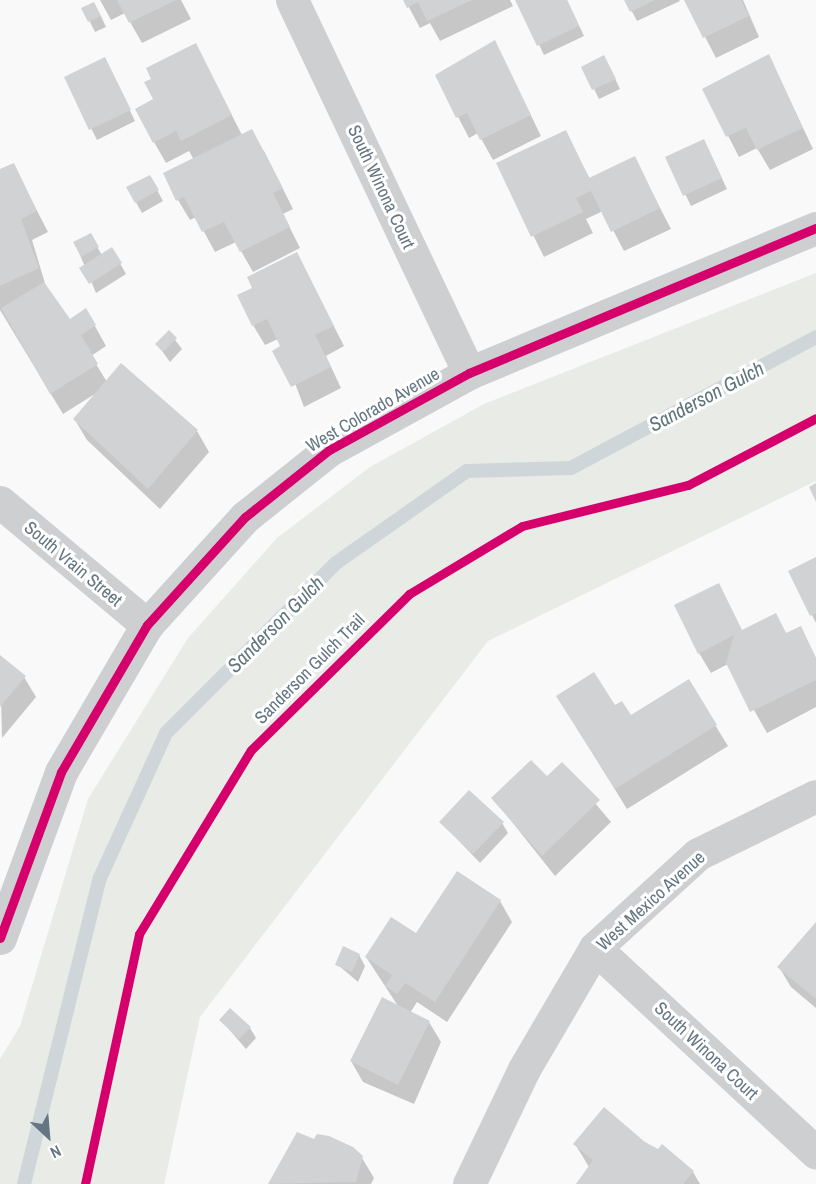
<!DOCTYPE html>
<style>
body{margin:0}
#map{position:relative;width:816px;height:1184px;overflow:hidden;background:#f9f9f9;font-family:"Archivo Narrow",sans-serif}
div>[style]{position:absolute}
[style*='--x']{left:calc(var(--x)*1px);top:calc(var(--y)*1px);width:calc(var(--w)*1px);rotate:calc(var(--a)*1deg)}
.green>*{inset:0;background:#e8ebe6}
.shadow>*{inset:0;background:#0003}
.stream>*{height:14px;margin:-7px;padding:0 7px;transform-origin:7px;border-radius:7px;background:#ced6d9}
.building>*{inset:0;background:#d0d2d3}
.minor>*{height:33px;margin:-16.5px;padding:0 16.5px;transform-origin:16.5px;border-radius:16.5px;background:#cecfd0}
.cycleway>*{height:9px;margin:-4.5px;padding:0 4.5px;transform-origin:4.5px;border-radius:4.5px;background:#d6006c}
span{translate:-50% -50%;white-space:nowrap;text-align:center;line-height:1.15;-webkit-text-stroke:6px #fff;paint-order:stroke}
.street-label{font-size:18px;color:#657683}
.water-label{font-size:20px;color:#60757c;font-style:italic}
.north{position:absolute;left:18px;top:1106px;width:60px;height:60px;-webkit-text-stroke:4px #fff;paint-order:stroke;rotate:154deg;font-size:16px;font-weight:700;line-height:24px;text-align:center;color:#657683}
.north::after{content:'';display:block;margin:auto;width:21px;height:27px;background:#657683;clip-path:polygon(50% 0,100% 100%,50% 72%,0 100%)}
</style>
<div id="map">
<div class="green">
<div style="clip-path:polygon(816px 273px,816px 481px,488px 641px,200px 1017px,164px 1184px,0 1184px,0 1059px,20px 1026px,88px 799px,188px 638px,277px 538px,370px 467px,484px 404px)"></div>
</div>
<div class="shadow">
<div style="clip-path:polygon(100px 0,181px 0,191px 19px,142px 43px,125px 13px,111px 20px)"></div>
<div style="clip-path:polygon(405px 0,510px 0,513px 6px,440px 41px,430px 23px,420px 28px)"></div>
<div style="clip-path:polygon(518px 0,567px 0,584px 36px,544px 55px)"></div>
<div style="clip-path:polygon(626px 0,679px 0,680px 1px,637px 21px)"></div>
<div style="clip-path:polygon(686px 0,743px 0,759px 37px,716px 58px)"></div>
<div style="clip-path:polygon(83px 8px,100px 14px,106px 27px,95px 32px)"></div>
<div style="clip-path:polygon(495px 42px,541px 136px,493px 160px,478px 133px,469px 138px,437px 76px)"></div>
<div style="clip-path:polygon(196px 45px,242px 135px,264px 151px,293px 209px,283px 214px,300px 248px,253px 272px,236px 242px,215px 252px,196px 217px,190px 220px,178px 200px,194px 160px,189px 151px,166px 163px,154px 142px,155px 100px)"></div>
<div style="clip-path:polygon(769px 56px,813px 149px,770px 170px,757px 148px,739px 157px,704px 89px)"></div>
<div style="clip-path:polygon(610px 68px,620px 89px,599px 99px,594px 89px)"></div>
<div style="clip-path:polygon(111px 72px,135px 121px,97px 140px,66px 78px)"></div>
<div style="clip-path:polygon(565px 132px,590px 179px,634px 158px,671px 229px,624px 251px,603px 211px,586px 219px,593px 233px,544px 257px,498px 164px)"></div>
<div style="clip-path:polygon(709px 151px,727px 189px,691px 206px,667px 157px)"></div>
<div style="clip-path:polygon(13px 164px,48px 232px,32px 240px,47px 290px,69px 321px,86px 310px,106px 346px,91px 356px,107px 382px,122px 365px,197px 431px,209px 452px,160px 509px,87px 440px,75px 420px,98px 392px,63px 414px,0 310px,0 171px)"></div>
<div style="clip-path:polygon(150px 177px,163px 201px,142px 213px,128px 188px)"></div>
<div style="clip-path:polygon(90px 235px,102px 255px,112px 249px,126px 274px,96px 293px,75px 243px)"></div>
<div style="clip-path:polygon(297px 254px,344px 346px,326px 356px,341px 388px,304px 407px,278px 339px,265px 345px,253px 325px)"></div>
<div style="clip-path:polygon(169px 332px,182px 349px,170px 362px,157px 344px)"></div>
<div style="clip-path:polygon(816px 559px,816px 623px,790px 571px)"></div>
<div style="clip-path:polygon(718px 585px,742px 631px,776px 615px,787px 635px,800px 628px,816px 658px,816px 707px,767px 733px,728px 664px,711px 673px,699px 653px)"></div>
<div style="clip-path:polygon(0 656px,24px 677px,36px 697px,2px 738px)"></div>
<div style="clip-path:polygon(688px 681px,728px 746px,627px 809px,570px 717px,615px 707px,630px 717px)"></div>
<div style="clip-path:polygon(562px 764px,611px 822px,555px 876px,493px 798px,547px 778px)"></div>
<div style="clip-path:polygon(441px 822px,502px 823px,508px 833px,480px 863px)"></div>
<div style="clip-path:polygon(500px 901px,512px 922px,447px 1022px,417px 1002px,410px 1013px,429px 1022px,441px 1042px,414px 1104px,363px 1082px,351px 1061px,398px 1006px,366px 957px)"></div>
<div style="clip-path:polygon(816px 924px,816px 1008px,791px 987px,779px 967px)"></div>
<div style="clip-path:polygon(359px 955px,365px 966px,358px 982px,337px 964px)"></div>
<div style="clip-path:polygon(221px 1020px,250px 1028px,256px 1038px,246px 1049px)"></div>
<div style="clip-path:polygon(298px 1134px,362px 1158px,374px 1178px,371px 1184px,271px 1184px)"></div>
<div style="clip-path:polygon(644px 1143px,693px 1172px,700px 1184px,576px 1184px,589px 1167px,575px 1144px)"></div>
</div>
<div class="stream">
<div style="--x:24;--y:1184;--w:315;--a:-76.1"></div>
<div style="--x:100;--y:878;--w:159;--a:-65.5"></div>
<div style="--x:166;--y:733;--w:240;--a:-45"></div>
<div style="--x:336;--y:563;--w:160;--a:-35.1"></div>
<div style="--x:467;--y:471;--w:104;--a:-1.7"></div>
<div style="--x:571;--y:468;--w:278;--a:-28.1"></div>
</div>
<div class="building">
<div style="clip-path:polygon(117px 0,176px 0,129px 23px)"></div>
<div style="clip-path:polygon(403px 0,472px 0,427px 21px,418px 2px,407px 8px)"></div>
<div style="clip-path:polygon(515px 0,567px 0,579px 26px,537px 46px)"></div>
<div style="clip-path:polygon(624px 0,655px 0,630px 12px)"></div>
<div style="clip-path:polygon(684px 0,741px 0,749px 16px,703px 38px)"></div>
<div style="clip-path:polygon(94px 2px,101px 16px,88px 22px,81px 8px)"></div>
<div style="clip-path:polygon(495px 40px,531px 115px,480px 140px,467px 113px,456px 118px,435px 75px)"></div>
<div style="clip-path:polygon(196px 43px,232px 115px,181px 141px,176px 131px,153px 143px,135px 109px,153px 99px,144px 82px,151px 79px,146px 68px)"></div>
<div style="clip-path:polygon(769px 54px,803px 128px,757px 150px,746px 128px,726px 137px,702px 89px)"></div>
<div style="clip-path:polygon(604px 55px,616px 79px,592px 90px,581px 67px)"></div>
<div style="clip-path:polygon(105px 57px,131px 110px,89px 130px,64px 77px)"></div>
<div style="clip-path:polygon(252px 129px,283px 188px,273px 193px,290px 227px,240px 252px,224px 222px,202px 232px,184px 197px,176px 201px,163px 173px)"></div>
<div style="clip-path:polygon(566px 130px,589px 178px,635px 156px,660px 208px,611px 232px,591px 191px,576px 198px,583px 212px,531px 237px,496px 163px)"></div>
<div style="clip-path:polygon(704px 139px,722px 178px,683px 196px,665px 157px)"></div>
<div style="clip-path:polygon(14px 163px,37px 211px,21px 219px,39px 268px,0 286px,0 169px)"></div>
<div style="clip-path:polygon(150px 175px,159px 190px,135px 203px,126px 187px)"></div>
<div style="clip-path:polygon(91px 233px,99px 247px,81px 257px,73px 242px)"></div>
<div style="clip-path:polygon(112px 247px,122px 263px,89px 284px,79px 268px)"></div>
<div style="clip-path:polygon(297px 252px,334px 326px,315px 335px,331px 367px,291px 387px,272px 351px,280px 346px,267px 319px,252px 326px,237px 295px,252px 288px,247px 277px)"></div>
<div style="clip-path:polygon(44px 282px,70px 319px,86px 308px,96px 325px,81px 335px,98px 364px,50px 394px,1px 308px)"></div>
<div style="clip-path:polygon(169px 330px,177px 338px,163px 352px,155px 344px)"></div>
<div style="clip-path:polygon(121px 363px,198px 430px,148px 489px,73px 419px)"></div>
<div style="clip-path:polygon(816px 483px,816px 502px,809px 487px)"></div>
<div style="clip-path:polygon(816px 557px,816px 613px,810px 616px,788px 571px)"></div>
<div style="clip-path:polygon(719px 583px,742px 630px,776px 613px,786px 633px,801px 626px,816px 658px,816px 680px,750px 712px,726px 663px,734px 635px,698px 654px,674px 605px)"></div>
<div style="clip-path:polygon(0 655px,26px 676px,0 707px)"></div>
<div style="clip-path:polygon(594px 672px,615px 705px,622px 701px,631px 715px,689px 679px,717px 725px,615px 789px,556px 696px)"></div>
<div style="clip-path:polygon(531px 760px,547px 776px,562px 762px,600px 800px,542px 856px,491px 798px)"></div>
<div style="clip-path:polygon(469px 790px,504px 822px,473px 854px,439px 822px)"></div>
<div style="clip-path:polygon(457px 871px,501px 900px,435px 1002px,405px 983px,397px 994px,385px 986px,392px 975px,365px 957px,391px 917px,416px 933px)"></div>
<div style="clip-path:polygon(816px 922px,816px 999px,777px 967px)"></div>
<div style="clip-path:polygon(343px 946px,360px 954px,352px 972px,335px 965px)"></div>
<div style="clip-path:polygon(382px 997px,430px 1021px,398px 1085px,350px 1061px)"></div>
<div style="clip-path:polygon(230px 1008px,251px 1027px,239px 1039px,219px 1020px)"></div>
<div style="clip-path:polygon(604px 1107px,645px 1142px,658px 1149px,662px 1144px,694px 1171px,683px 1184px,576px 1184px,593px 1160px,573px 1144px)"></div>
<div style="clip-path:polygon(297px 1132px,314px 1139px,317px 1134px,329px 1136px,353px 1147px,363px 1156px,356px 1182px,268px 1184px)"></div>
</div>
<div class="minor">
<div style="--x:292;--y:0;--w:413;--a:64.6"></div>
<div style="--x:0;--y:502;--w:192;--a:39.9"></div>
<div style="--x:0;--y:938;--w:177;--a:-69.8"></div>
<div style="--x:61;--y:772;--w:170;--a:-59.7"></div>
<div style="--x:147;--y:625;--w:146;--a:-47.8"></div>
<div style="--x:245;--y:517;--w:107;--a:-38.6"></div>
<div style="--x:329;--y:450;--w:160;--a:-28.8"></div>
<div style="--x:469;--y:373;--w:376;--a:-22.7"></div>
<div style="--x:595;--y:948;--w:301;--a:42.8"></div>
<div style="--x:469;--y:1184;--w:127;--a:-64.4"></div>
<div style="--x:524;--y:1069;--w:140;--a:-59.6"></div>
<div style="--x:595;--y:948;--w:139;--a:-42.4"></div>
<div style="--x:698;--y:854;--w:131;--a:-26.2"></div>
</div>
<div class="cycleway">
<div style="--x:0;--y:938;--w:177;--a:-69.8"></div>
<div style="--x:61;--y:772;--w:170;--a:-59.7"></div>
<div style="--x:147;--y:625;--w:146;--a:-47.8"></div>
<div style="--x:245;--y:517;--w:107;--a:-38.6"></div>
<div style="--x:329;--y:450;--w:160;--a:-28.8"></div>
<div style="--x:469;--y:373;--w:376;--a:-22.7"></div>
<div style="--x:85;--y:1184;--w:256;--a:-77.8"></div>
<div style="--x:139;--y:934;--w:215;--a:-58.7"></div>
<div style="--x:251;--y:750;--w:222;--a:-44.6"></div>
<div style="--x:409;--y:594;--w:132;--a:-31"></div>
<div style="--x:522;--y:526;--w:171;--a:-13.9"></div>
<div style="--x:688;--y:485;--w:144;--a:-27.6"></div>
</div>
<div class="street-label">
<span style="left:381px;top:187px;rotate:65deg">South Winona Court</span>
<span style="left:373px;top:410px;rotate:-30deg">West Colorado Avenue</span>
<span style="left:73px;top:564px;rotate:40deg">South Vrain Street</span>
<span style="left:310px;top:669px;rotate:-45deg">Sanderson Gulch Trail</span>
<span style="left:651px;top:901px;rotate:-42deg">West Mexico Avenue</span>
<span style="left:706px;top:1051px;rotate:43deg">South Winona Court</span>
</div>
<div class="water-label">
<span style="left:706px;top:396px;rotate:-28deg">Sanderson Gulch</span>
<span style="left:275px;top:624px;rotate:-45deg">Sanderson Gulch</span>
</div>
<div class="north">N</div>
</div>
